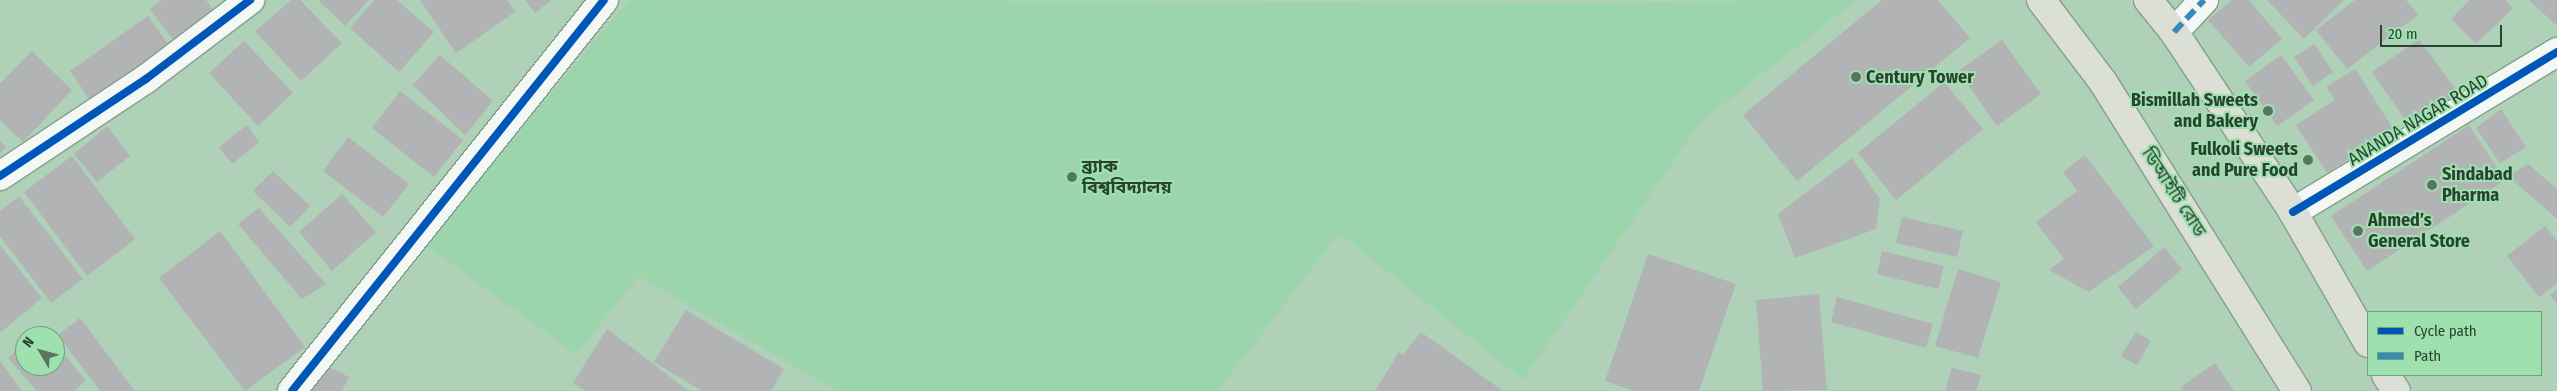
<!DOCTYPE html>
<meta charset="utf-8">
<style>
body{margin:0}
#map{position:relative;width:2557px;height:391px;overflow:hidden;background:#aed1b7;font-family:"Fira Sans Condensed","Noto Sans Bengali",sans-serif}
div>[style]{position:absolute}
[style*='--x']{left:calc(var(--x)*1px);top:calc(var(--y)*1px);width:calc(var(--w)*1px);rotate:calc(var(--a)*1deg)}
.built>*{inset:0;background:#9cd4ab}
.building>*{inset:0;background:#b2b3b4}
.roads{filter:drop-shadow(1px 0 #84a08c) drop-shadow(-1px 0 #84a08c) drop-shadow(0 1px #84a08c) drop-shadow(0 -1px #84a08c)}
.minor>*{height:28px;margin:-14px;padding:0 14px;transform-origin:14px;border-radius:14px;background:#f3f8f4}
.major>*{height:28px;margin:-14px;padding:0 14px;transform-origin:14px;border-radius:14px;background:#dbdfd5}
.quiet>*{height:6px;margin-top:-3px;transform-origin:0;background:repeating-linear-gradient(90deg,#388aba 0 12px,transparent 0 18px)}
.cycleway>*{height:8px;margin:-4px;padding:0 4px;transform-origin:4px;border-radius:4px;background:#0057b8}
.dots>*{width:14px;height:14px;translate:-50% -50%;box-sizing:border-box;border:2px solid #9fe0af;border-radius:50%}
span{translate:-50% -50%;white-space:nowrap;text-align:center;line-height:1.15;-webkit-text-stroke:4px #9fe0af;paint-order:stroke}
.poi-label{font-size:18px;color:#28432f;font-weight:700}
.left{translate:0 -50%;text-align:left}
.right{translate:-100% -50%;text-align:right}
.street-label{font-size:18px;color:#28432f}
.legend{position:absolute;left:2367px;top:311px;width:175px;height:65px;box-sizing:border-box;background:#9fe0af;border:1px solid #6fa17c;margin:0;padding:6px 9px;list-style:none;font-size:15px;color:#28432f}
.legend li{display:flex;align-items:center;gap:10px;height:25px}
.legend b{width:25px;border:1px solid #6fa17c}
.north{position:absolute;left:15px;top:326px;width:50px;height:50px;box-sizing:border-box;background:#9fe0af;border:1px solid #6fa17c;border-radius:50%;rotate:307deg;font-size:14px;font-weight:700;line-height:20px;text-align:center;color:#28432f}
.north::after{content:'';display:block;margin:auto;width:18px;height:22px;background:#57755f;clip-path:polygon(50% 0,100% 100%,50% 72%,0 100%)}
.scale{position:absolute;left:2380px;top:25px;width:122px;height:22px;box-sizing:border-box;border:2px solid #28432f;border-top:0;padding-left:6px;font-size:15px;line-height:18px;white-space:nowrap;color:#28432f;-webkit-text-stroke:4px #9fe0af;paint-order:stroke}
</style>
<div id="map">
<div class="built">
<div style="clip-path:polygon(629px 0,1583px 3px,1857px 0,1701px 121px,1523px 380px,1339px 233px,1218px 391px,837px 391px,639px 276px,576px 354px,425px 245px)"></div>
</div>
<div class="building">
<div style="clip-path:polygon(162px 0,206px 0,216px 14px,176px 44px,150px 9px)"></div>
<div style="clip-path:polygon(291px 0,300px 0,342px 43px,301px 81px,255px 31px)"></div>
<div style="clip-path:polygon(318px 0,369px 0,345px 26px)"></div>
<div style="clip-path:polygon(374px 0,397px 0,434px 32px,399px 72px,350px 28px)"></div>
<div style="clip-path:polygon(420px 0,507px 0,515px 12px,456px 53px)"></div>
<div style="clip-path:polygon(525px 0,551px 0,535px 13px)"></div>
<div style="clip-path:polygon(1882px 0,1938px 0,1970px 38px,1797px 181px,1743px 115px)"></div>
<div style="clip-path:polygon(2232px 0,2249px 0,2282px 39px,2249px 67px,2208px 20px)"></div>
<div style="clip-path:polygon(2267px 0,2344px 0,2304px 39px)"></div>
<div style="clip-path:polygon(2355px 0,2406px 0,2418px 15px,2347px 69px,2316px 30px)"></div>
<div style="clip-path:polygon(2470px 0,2506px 0,2513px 8px,2476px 44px,2451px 19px)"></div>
<div style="clip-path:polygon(2529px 0,2557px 0,2557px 24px,2556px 25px)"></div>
<div style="clip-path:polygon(148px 16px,173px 51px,94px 106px,70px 71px)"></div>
<div style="clip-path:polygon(2419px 39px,2458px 93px,2410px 127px,2372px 72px)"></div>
<div style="clip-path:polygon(2002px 40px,2041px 94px,1997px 126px,1958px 71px)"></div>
<div style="clip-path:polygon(244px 41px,293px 93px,258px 126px,209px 73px)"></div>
<div style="clip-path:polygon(2314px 44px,2333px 72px,2313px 86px,2294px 57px)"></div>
<div style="clip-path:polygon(32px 51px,72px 90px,23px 142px,0 120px,0 84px)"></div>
<div style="clip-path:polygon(440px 55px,493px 101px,465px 135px,413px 85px)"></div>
<div style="clip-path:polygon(2281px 55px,2314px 100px,2277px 126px,2245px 81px)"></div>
<div style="clip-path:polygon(2355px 69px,2394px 130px,2327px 173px,2296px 125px,2335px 100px,2326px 87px)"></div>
<div style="clip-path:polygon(1944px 82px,1983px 129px,1896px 200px,1858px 153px)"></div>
<div style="clip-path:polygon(400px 91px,463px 140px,434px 177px,372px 128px)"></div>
<div style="clip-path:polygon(2501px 109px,2526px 147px,2500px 163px,2476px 128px)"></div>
<div style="clip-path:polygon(247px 125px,259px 142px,232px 164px,219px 147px)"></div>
<div style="clip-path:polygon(2469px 125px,2505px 180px,2367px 271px,2331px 216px)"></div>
<div style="clip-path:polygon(107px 126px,130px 156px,97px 182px,74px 154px)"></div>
<div style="clip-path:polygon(348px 137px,409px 184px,383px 217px,323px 171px)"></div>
<div style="clip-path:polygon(0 141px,6px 147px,0 153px)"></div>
<div style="clip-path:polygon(2085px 155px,2154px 246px,2089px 292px,2049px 270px,2064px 259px,2036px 222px,2077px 191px,2063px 172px)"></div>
<div style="clip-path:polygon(72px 156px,135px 239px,87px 276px,24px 192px)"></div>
<div style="clip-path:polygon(1852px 158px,1880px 199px,1876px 229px,1795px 258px,1778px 214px)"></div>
<div style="clip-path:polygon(2528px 164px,2557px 189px,2557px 219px,2508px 176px)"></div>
<div style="clip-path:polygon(273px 171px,310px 206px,290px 227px,253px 191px)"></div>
<div style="clip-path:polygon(342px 194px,376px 232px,332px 271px,299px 232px)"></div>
<div style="clip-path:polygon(19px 196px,83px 279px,51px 303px,0 236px,0 211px)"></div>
<div style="clip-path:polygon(259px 208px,326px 284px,302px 299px,238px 224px)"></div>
<div style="clip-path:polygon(1902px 217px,1963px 231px,1957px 257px,1896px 243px)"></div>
<div style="clip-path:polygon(2545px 226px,2557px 241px,2557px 283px,2539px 297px,2507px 256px)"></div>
<div style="clip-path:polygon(220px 231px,305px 347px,245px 391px,159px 278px)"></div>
<div style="clip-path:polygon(0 245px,42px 298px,1px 332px,0 330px)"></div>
<div style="clip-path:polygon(2164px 247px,2182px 269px,2136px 309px,2118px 287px)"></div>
<div style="clip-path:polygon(1882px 251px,1944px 266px,1938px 289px,1877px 274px)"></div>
<div style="clip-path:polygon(1648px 254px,1736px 284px,1699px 391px,1634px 391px,1605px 381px)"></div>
<div style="clip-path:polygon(1958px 269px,2001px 282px,1978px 358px,1935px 346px)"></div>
<div style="clip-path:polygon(2557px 290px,2557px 304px,2550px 295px)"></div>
<div style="clip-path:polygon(1819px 294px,1827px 390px,1763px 391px,1756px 300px)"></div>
<div style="clip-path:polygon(1837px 297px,1933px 324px,1926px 348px,1831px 322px)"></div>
<div style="clip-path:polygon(686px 310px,784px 369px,771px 391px,702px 391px,654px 362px)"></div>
<div style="clip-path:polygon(80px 318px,135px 391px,100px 391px,58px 335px)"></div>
<div style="clip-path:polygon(41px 329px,48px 336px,33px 336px)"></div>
<div style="clip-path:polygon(607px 329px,689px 391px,586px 391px,573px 383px)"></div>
<div style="clip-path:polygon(1421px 332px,1503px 391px,1375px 391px,1399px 352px,1403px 355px)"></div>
<div style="clip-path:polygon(2136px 332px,2151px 341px,2137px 365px,2121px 356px)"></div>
<div style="clip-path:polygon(25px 343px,25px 366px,55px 366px,55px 344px,86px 380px,74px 391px,37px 391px,8px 358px)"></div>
<div style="clip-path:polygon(0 361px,22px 391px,0 391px)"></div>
<div style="clip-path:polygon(319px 362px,349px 377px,342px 391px,304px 391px)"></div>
<div style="clip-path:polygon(2215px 363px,2234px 391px,2183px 391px,2181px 387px)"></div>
<div style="clip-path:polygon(1952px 368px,1981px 375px,1976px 391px,1945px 391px)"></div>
</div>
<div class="roads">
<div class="minor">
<div style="--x:2174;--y:32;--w:44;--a:-46.8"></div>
<div style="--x:0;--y:176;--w:175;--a:-33.6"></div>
<div style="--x:146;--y:79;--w:131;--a:-37.2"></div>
<div style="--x:2293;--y:212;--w:309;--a:-31.2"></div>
<div style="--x:292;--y:391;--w:500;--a:-51.41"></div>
</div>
<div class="major">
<div style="--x:2041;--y:0;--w:103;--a:52.9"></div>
<div style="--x:2103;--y:82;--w:365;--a:57.9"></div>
<div style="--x:2148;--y:0;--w:41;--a:50.9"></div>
<div style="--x:2174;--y:32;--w:216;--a:56.5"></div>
<div style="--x:2293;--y:212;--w:151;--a:60.2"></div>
<div style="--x:2386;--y:375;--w:19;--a:58"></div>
</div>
</div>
<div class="quiet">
<div style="--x:2174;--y:32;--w:44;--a:-46.8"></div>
</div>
<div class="cycleway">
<div style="--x:0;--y:176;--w:175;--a:-33.6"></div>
<div style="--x:146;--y:79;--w:131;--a:-37.2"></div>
<div style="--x:2293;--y:212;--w:309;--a:-31.2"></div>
<div style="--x:292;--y:391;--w:500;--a:-51.41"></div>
</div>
<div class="dots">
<div style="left:1856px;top:77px;background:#57755f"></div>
<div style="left:2268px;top:111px;background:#57755f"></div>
<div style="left:2308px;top:160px;background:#57755f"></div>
<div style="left:1072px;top:177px;background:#57755f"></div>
<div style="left:2432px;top:185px;background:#57755f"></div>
<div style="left:2358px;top:231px;background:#57755f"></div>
</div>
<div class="poi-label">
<span class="left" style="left:1866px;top:77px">Century Tower</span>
<span class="right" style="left:2258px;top:111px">Bismillah Sweets<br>and Bakery</span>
<span class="right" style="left:2298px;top:160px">Fulkoli Sweets<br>and Pure Food</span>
<span class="left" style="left:1082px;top:177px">ব্র্যাক<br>বিশ্ববিদ্যালয়</span>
<span class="left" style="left:2442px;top:185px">Sindabad<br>Pharma</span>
<span class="left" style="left:2368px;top:231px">Ahmed’s<br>General Store</span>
</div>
<div class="street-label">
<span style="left:2418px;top:120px;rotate:-31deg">ANANDA NAGAR ROAD</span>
<span style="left:2174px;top:192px;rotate:57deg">ডিআইটি রোড</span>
</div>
<ul class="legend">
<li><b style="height:6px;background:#0057b8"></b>Cycle path</li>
<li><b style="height:6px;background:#388aba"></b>Path</li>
</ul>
<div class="north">N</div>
<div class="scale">20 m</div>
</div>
